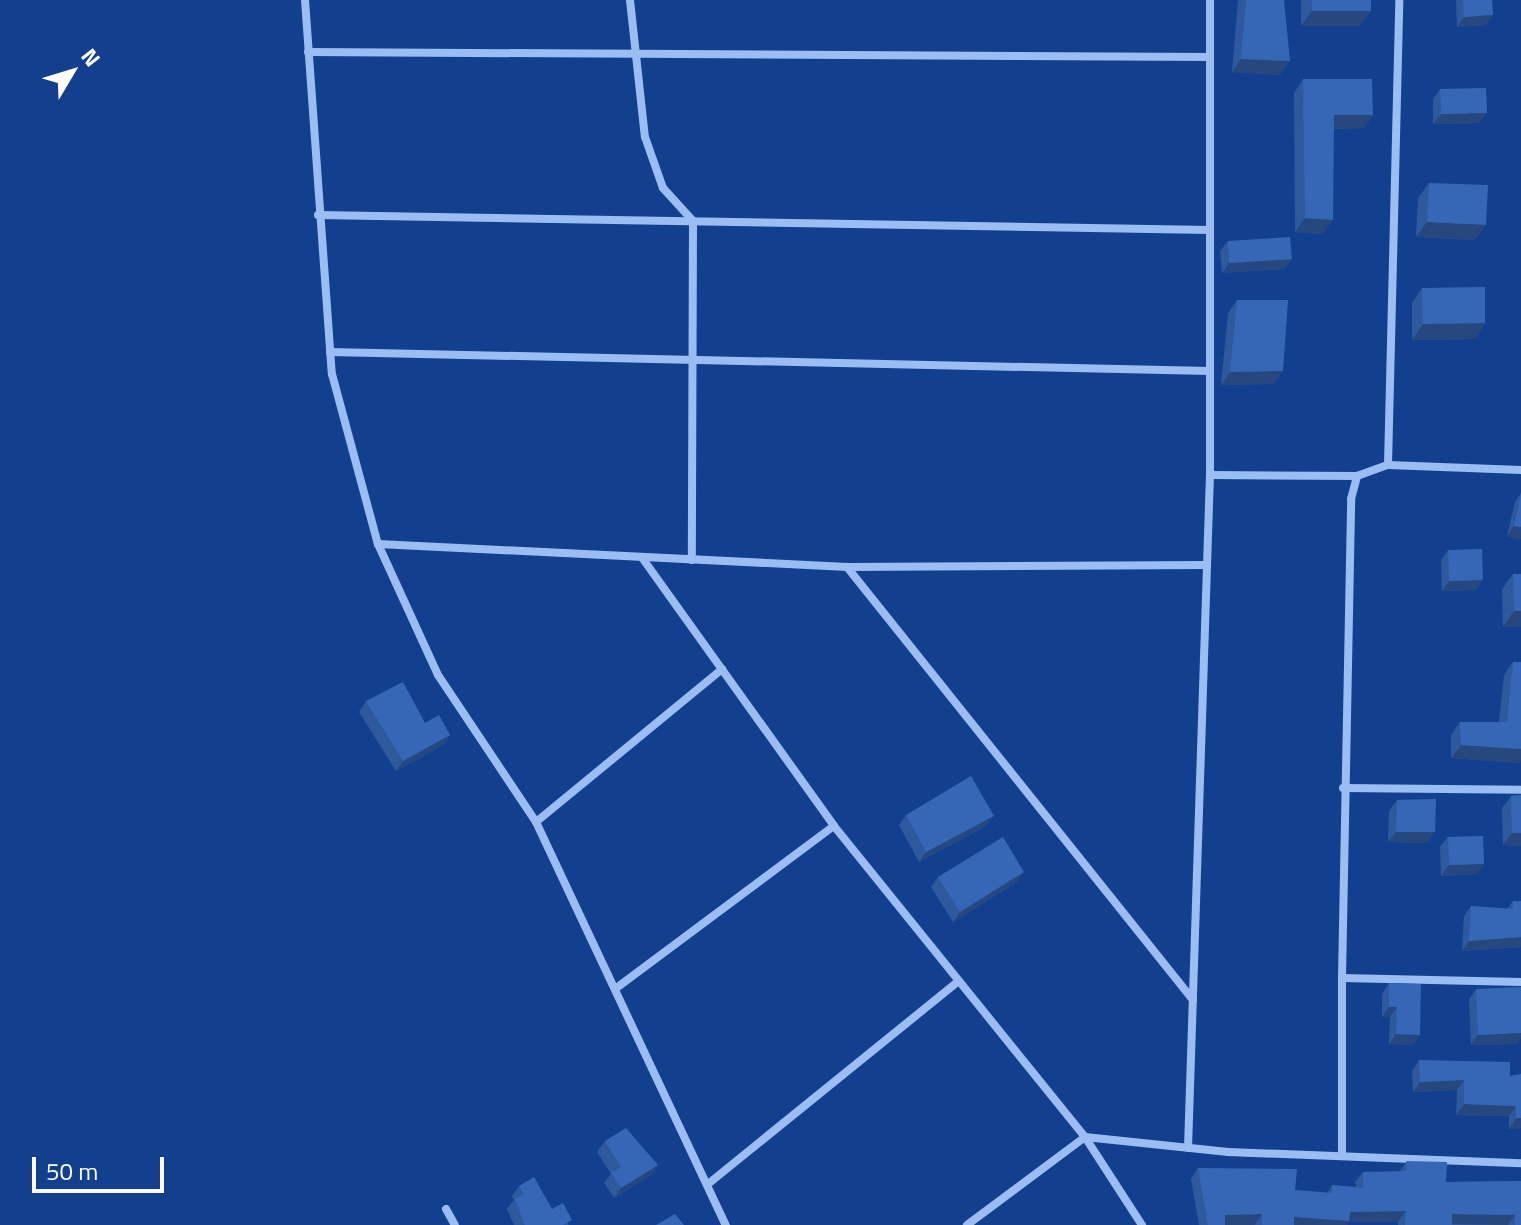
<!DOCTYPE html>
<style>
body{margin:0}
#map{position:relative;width:1521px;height:1225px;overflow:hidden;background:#12408f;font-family:"Titillium Web",sans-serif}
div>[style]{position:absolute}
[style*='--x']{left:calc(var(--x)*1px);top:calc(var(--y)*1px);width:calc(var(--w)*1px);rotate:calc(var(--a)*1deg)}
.street>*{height:8px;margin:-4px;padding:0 4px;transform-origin:4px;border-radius:4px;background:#9cbdf2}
.wall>*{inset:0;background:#2e599d}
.shaded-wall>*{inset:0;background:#26487f}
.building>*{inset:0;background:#3667b6}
span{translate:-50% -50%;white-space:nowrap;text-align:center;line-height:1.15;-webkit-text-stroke:8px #12408f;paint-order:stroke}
.north{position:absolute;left:32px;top:32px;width:80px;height:80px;-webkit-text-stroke:6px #12408f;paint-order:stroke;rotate:52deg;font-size:22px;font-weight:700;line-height:32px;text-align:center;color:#fff}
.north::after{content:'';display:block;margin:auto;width:28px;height:36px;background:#fff;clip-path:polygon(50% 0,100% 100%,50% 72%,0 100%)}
.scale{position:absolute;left:32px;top:1157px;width:132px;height:36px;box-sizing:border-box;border:4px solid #fff;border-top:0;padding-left:10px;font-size:24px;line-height:28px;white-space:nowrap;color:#fff;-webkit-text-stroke:6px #12408f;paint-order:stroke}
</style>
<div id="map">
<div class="street">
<div style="--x:305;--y:0;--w:375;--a:85.9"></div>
<div style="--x:332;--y:374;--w:176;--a:74.9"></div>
<div style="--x:378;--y:544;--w:144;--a:65.4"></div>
<div style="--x:438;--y:675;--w:177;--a:56.3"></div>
<div style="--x:536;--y:822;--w:446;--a:64.8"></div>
<div style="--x:630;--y:0;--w:138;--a:83.8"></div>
<div style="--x:645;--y:137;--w:54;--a:70.6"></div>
<div style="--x:663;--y:188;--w:45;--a:47.7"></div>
<div style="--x:693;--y:221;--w:339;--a:90.2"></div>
<div style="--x:308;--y:52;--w:902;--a:0.32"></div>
<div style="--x:318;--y:215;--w:892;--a:0.96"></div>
<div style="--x:330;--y:352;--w:880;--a:1.24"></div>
<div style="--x:1388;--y:465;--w:465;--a:-88.6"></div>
<div style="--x:1210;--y:475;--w:147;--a:0.4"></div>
<div style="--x:378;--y:544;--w:470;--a:2.8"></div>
<div style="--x:847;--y:567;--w:360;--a:-0.3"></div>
<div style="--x:643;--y:559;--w:328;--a:54.4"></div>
<div style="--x:834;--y:826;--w:400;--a:51.1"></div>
<div style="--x:1085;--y:1137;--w:105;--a:57.1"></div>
<div style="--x:847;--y:567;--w:554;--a:51.37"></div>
<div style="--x:1343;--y:788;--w:178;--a:0.6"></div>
<div style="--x:536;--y:822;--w:241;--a:-39.4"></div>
<div style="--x:1342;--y:978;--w:479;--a:-88.9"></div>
<div style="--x:1351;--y:499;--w:24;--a:-75"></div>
<div style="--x:1357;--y:476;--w:33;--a:-20"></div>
<div style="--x:1388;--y:465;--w:133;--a:2.2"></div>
<div style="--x:615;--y:989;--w:273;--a:-36.7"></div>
<div style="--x:1188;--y:1148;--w:673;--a:-88.13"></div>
<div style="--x:1210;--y:475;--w:475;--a:-90"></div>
<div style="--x:1342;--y:1156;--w:178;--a:-90"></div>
<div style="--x:1342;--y:978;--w:179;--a:1.3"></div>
<div style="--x:708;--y:1184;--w:318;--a:-39"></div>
<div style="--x:446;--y:1209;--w:18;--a:61"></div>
<div style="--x:967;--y:1225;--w:147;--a:-36.7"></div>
<div style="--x:1085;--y:1137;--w:144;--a:6"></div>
<div style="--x:1228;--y:1152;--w:293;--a:2.2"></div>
</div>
<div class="wall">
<div style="clip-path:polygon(1238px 0,1284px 0,1280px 75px,1232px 72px)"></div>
<div style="clip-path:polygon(1301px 0,1371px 0,1360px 26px,1301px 26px)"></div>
<div style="clip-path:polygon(1456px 0,1463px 0,1486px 25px,1457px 27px)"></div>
<div style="clip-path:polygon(1303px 79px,1373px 115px,1364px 128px,1334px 129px,1323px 234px,1295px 232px,1294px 93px)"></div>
<div style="clip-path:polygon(1440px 89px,1479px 123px,1433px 124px,1433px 99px)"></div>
<div style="clip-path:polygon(1429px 183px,1475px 240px,1416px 237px,1418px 198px)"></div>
<div style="clip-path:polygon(1228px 241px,1292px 259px,1284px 269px,1222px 273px,1220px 251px)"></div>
<div style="clip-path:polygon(1422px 288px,1485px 323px,1475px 339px,1412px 340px,1412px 303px)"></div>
<div style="clip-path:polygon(1237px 300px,1274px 384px,1221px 385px,1228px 313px)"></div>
<div style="clip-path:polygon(1521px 493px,1521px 539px,1507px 536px,1515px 502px)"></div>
<div style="clip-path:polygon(1448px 550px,1483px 580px,1476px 590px,1442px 591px,1441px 560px)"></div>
<div style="clip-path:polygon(1513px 574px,1521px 574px,1521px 627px,1503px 627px,1502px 589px)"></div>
<div style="clip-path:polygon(1513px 662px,1520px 763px,1451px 758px,1451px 735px,1460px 722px,1499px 722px,1504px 675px)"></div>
<div style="clip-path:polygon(366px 701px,450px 735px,443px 745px,396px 771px,359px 712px)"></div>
<div style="clip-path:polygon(1521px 795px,1521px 846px,1503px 845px,1502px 808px,1511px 796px)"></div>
<div style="clip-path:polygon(1397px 800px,1435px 832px,1427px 843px,1388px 842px,1389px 811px)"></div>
<div style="clip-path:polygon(906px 815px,986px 826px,919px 862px,899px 825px)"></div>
<div style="clip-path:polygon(1448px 837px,1477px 874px,1441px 876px,1440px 847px)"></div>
<div style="clip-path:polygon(938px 877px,1017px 882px,953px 922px,931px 887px)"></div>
<div style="clip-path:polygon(1513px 901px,1521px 901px,1521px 947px,1462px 951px,1464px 916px,1471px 906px,1507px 909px)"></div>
<div style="clip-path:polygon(1389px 983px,1413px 1045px,1389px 1044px,1390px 1017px,1382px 1017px,1382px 994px)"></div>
<div style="clip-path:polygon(1476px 989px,1517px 1044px,1471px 1045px,1469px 999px)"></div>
<div style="clip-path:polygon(1419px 1060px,1510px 1076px,1521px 1128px,1509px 1129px,1509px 1116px,1456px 1115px,1457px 1090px,1413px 1092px,1412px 1071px)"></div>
<div style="clip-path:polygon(605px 1141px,658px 1165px,651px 1175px,614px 1198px,604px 1183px,611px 1174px,597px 1152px)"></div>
<div style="clip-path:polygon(1407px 1161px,1446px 1182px,1521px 1181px,1521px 1225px,1398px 1225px,1398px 1222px,1348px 1222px,1347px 1225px,1199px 1225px,1191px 1179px,1198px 1168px,1295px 1190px,1327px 1193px,1332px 1185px,1356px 1187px,1355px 1182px,1363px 1172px,1399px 1172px)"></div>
<div style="clip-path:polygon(519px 1186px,552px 1209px,569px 1225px,514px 1225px,507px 1209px,514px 1200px,512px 1196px)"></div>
</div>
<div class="shaded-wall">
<div style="clip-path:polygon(1312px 11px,1371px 11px,1360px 26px,1301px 26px)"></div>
<div style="clip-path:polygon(1493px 15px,1486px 25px,1457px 27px,1464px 17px)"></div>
<div style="clip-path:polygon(1241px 59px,1290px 61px,1280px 75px,1232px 72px)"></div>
<div style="clip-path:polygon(1487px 113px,1479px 123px,1433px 124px,1441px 114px)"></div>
<div style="clip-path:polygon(1334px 115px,1373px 115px,1364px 128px,1325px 129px)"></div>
<div style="clip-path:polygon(1305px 218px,1333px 220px,1323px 234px,1295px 232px)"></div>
<div style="clip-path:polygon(1427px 222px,1486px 225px,1475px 240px,1416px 237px)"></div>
<div style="clip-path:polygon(1292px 259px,1284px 269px,1222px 273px,1229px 263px)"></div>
<div style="clip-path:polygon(1485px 323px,1475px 339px,1412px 340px,1423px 324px)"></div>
<div style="clip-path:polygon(1283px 371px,1274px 384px,1221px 385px,1230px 372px)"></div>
<div style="clip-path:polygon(1514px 526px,1521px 527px,1521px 539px,1507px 536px)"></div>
<div style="clip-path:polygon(1483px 580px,1476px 590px,1442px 591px,1449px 581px)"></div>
<div style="clip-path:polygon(1514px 611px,1521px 611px,1521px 627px,1503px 627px)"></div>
<div style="clip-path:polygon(450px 735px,443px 745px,396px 771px,403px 761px)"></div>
<div style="clip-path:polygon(1461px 745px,1521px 749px,1521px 761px,1520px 763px,1451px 758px)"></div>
<div style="clip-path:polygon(994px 816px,986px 826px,919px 862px,926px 852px)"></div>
<div style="clip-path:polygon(1396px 832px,1435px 832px,1427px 843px,1388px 842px)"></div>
<div style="clip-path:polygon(1512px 833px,1521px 833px,1521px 846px,1503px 845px)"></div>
<div style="clip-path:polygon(1484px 864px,1477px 874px,1441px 876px,1449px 865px)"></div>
<div style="clip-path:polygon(1024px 872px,1017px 882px,953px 922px,960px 912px)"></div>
<div style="clip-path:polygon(1521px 937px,1521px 947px,1462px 951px,1469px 941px)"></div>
<div style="clip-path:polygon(1389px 1007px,1397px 1007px,1390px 1017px,1382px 1017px)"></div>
<div style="clip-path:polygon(1521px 1033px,1521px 1038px,1517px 1044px,1471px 1045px,1478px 1035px)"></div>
<div style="clip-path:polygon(1396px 1034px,1420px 1035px,1413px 1045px,1389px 1044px)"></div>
<div style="clip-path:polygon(1464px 1080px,1457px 1090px,1413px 1092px,1420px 1082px)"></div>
<div style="clip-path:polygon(1464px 1104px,1516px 1106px,1509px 1116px,1456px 1115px)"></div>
<div style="clip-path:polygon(1516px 1118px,1521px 1118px,1521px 1128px,1509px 1129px)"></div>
<div style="clip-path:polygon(658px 1165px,651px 1175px,614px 1198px,621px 1188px)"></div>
<div style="clip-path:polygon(1406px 1211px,1398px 1222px,1348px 1222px,1347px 1225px,1288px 1225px,1294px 1217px,1350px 1212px)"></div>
<div style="clip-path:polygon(1262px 1214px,1255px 1225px,1219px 1225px,1225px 1215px)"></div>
<div style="clip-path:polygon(1452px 1214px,1515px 1215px,1508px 1225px,1445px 1224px)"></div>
</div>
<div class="building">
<div style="clip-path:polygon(1246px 0,1284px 0,1290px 61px,1241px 59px)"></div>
<div style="clip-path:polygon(1312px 0,1371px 0,1371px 11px,1312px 11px)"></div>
<div style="clip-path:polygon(1463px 0,1492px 0,1493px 15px,1464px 17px)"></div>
<div style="clip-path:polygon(1303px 79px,1372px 79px,1373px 115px,1334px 115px,1333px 220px,1305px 218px)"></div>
<div style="clip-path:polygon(1486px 88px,1487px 113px,1441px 114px,1440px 89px)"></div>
<div style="clip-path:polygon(1429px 183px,1488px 185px,1486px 225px,1427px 222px)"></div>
<div style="clip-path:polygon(1290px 237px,1292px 259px,1229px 263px,1228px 241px)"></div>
<div style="clip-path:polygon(1485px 287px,1485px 323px,1423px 324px,1422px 288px)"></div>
<div style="clip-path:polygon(1237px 300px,1288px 300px,1283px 371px,1230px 372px)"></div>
<div style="clip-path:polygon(1521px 495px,1521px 527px,1514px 526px)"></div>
<div style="clip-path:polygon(1482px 549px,1483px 580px,1449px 581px,1448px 550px)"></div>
<div style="clip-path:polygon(1513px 574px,1521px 574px,1521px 611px,1514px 611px)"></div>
<div style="clip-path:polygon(1513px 662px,1521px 662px,1521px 749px,1461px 745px,1460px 722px,1507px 722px)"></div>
<div style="clip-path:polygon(403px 682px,425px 723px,439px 715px,450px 735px,403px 761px,366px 701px)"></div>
<div style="clip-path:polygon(971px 776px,994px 816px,926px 852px,906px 815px)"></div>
<div style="clip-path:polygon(1521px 795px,1521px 833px,1512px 833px,1511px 796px)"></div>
<div style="clip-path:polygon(1436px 799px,1435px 832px,1396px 832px,1397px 800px)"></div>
<div style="clip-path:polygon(1483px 836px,1484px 864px,1449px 865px,1448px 837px)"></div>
<div style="clip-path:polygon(1003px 837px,1024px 872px,960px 912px,938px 877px)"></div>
<div style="clip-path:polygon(1513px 901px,1521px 901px,1521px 937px,1469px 941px,1471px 906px,1513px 909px)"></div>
<div style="clip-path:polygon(1389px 983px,1421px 984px,1420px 1035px,1396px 1034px,1397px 1007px,1389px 1007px)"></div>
<div style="clip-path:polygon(1521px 987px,1521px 1033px,1478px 1035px,1476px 989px)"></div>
<div style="clip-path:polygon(1419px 1060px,1510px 1062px,1510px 1076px,1521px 1074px,1521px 1118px,1516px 1118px,1516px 1106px,1464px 1104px,1464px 1080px,1420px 1082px)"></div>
<div style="clip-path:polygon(626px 1128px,658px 1165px,621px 1188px,611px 1173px,621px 1167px,605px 1141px)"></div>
<div style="clip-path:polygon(1407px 1161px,1447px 1162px,1446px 1182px,1521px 1181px,1521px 1225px,1515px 1225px,1515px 1215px,1452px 1214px,1452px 1225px,1405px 1225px,1406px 1211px,1350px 1212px,1349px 1221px,1294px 1217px,1294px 1225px,1262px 1225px,1262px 1214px,1225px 1215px,1225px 1225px,1208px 1225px,1198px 1168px,1297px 1169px,1295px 1190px,1332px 1193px,1332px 1185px,1363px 1188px,1363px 1172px,1406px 1171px)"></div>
<div style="clip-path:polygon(534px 1177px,552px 1209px,563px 1203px,572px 1220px,563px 1225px,525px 1225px,515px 1199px,523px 1194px,519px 1186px)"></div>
<div style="clip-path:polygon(675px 1214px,684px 1225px,656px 1225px)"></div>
</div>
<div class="north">N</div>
<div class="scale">50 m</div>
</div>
